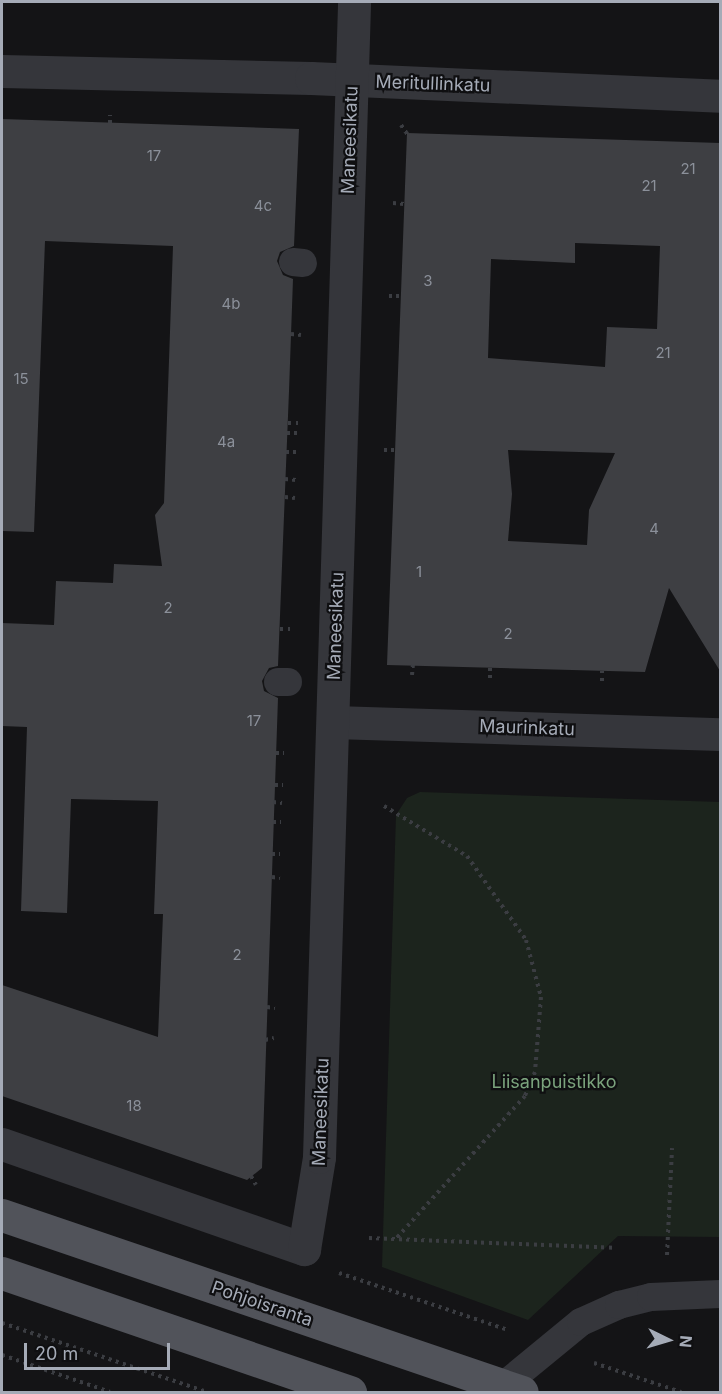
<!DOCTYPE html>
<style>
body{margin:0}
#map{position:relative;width:722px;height:1394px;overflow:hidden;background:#141416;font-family:Inter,sans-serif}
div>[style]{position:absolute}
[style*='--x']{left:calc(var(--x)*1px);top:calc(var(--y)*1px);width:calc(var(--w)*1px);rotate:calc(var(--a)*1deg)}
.green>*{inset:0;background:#1c241d}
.building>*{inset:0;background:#3e3f43}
.path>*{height:4px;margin-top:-2px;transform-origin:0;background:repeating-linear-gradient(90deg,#3b3d42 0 3px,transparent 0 7.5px)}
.service>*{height:28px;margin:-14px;padding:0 14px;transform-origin:14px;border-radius:14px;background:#35363b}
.minor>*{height:33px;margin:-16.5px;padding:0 16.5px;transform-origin:16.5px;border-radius:16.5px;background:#35363b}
.primary>*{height:33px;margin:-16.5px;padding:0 16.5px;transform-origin:16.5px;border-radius:16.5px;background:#51535a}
span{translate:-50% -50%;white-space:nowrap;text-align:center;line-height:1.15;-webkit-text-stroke:4.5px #0f0f11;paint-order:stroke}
.number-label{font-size:15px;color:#8b909a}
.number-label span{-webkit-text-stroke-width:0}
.street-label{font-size:18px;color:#a5abb7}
.park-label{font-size:18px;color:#7ba37d}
.frame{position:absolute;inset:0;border:3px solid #a5abb7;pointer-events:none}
.north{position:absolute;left:638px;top:1310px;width:60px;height:60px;-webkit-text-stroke:4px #0f0f11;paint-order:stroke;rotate:95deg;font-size:16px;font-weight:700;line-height:24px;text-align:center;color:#a5abb7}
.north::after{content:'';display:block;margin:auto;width:21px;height:27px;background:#a5abb7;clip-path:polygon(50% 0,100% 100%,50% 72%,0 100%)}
.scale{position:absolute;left:24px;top:1343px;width:146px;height:27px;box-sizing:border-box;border:3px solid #a5abb7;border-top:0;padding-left:8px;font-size:18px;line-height:21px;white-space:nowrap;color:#a5abb7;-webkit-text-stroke:4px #0f0f11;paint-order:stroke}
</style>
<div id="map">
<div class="green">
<div style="clip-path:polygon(420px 792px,720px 802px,720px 1237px,618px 1236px,528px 1320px,382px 1267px,396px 815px,407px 798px)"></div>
</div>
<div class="building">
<div style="clip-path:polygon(2px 119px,299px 129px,294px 246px,280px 252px,277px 261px,283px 275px,293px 279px,289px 391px,278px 666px,269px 668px,262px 681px,264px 691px,278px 698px,262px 1168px,247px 1180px,2px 1096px,2px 985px,158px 1037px,163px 914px,154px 914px,158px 801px,71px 799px,67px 913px,21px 911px,27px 727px,2px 726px,2px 623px,54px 625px,56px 581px,113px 583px,114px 564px,162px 566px,155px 515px,164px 503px,173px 246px,45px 241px,34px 532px,2px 531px)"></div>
<div style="clip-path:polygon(evenodd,407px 133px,720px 143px,720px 671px,669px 588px,645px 672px,387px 665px,407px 133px,575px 243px,660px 246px,657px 329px,607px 327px,605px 367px,488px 358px,491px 259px,575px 263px,575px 243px,407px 133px,508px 450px,615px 453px,589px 510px,587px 545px,508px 541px,512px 494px,508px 450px)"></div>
</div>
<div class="path">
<div style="--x:110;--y:123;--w:8;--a:-90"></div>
<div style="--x:401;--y:125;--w:12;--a:55"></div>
<div style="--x:393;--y:203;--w:11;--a:5"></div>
<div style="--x:389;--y:296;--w:11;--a:0"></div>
<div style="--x:291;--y:334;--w:10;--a:6"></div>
<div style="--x:288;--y:423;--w:10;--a:0"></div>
<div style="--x:287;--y:433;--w:10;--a:0"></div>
<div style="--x:384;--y:450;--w:11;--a:0"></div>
<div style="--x:286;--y:452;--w:11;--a:0"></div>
<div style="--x:285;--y:479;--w:11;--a:5"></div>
<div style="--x:285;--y:497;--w:10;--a:6"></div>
<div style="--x:280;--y:629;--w:10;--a:0"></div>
<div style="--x:412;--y:675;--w:11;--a:-85"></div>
<div style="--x:490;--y:678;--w:11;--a:-90"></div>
<div style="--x:602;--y:681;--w:10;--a:-90"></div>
<div style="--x:276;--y:753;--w:8;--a:0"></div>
<div style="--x:275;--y:785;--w:8;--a:0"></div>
<div style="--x:273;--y:802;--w:9;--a:6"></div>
<div style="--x:384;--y:806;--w:97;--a:31.1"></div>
<div style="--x:467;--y:856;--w:103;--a:54.9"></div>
<div style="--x:526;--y:940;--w:59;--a:75.3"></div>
<div style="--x:541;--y:997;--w:75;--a:94.6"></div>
<div style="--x:535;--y:1072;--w:26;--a:113"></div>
<div style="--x:525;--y:1096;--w:193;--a:132.1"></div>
<div style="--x:273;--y:822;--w:8;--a:0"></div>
<div style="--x:272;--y:854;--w:8;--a:0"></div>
<div style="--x:272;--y:877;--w:8;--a:7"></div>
<div style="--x:267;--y:1007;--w:8;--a:7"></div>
<div style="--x:265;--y:1040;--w:9;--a:-13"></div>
<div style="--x:251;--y:1176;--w:10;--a:61"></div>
<div style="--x:369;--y:1238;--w:245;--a:2.3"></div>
<div style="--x:667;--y:1255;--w:107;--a:-87.3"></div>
<div style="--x:339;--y:1273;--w:178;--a:18.6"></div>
<div style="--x:2;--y:1323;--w:216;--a:18.6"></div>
<div style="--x:2;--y:1355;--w:114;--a:18.9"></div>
<div style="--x:594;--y:1363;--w:92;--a:18.4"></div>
</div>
<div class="service">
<div style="--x:293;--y:262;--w:10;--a:6"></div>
<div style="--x:278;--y:682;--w:10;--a:0"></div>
<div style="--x:503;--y:1386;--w:101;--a:-39.4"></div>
<div style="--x:581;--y:1322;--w:42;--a:-24.1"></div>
<div style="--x:619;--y:1305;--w:33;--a:-14"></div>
<div style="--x:651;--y:1297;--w:69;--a:-2.5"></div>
</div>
<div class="minor">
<div style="--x:2;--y:71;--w:309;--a:1.3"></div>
<div style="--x:311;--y:78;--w:409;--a:2.5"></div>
<div style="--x:334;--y:722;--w:386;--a:1.8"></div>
<div style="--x:2;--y:1144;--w:320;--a:19.2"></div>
<div style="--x:304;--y:1249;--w:93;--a:-80.7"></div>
<div style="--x:319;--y:1157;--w:1156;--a:-88.26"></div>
</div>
<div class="primary">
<div style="--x:2;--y:1215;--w:549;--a:18.8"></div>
<div style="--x:2;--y:1273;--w:368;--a:18.9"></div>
</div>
<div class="number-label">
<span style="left:154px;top:156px">17</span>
<span style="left:688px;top:169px">21</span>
<span style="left:649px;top:186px">21</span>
<span style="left:263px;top:206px">4c</span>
<span style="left:428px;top:281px">3</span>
<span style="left:231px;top:304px">4b</span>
<span style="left:663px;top:353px">21</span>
<span style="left:21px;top:379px">15</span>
<span style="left:226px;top:442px">4a</span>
<span style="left:654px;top:529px">4</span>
<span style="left:419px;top:572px">1</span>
<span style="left:168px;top:608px">2</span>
<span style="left:508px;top:634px">2</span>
<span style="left:254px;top:721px">17</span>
<span style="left:237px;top:955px">2</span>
<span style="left:134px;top:1106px">18</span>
</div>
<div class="street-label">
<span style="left:433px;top:84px;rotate:2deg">Meritullinkatu</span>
<span style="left:350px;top:140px;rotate:-88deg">Maneesikatu</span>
<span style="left:336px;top:626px;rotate:-88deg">Maneesikatu</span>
<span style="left:527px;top:728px;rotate:2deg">Maurinkatu</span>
<span style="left:321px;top:1112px;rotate:-88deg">Maneesikatu</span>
<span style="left:262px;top:1304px;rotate:19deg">Pohjoisranta</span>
</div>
<div class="park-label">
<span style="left:554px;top:1082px">Liisanpuistikko</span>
</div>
<div class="frame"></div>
<div class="north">N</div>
<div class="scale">20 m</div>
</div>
